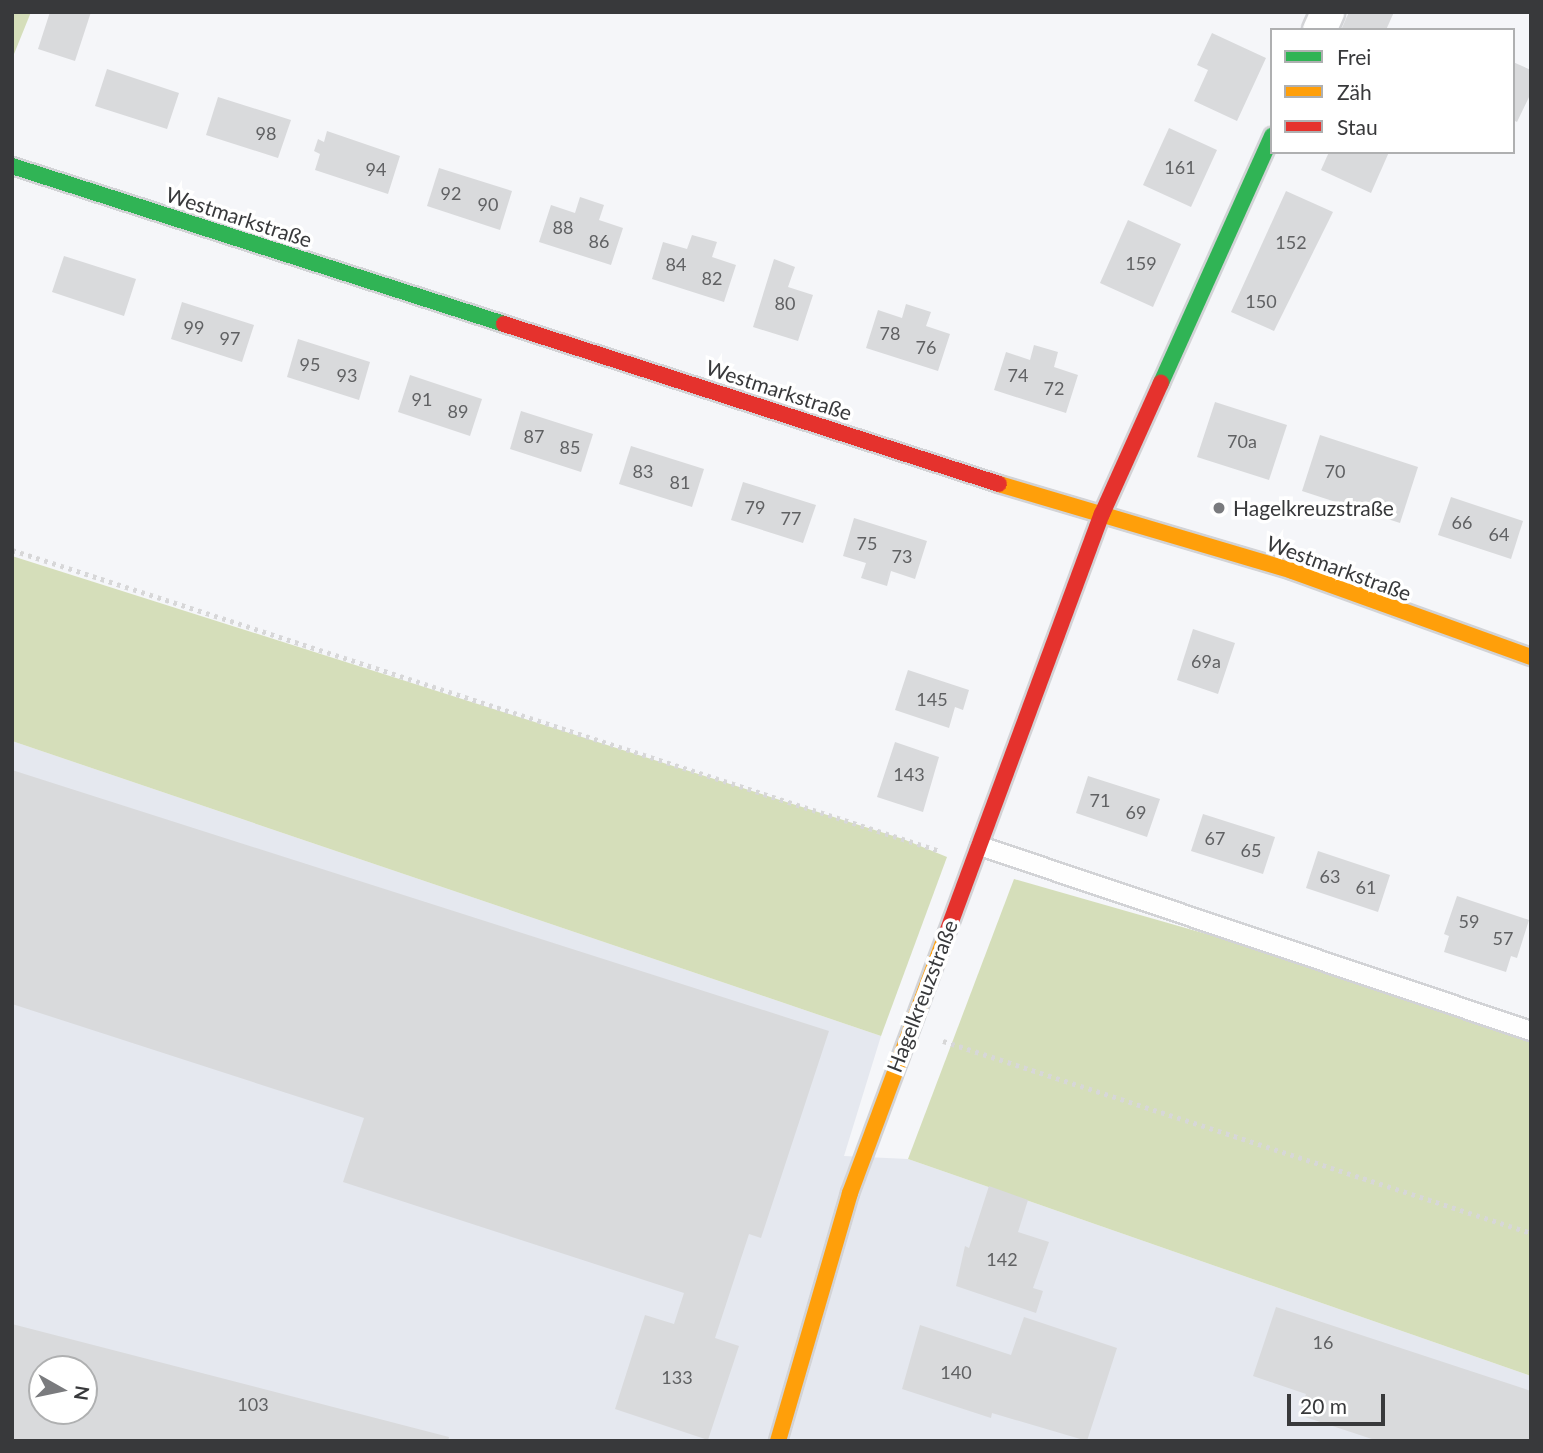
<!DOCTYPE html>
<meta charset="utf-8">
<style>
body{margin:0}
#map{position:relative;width:1543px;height:1453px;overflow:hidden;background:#f5f6f9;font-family:Lato,sans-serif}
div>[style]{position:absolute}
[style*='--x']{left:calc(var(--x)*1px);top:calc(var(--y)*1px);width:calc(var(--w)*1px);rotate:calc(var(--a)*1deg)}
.built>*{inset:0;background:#e5e8ef}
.green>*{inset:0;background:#d5deba}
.building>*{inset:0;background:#d9dadc}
.path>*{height:4.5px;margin-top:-2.25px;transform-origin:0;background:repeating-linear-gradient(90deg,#d7d7d8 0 3.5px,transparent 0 8.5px)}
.roads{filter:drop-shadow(2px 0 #d2d3d6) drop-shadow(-2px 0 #d2d3d6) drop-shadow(0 2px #d2d3d6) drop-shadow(0 -2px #d2d3d6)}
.lane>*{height:18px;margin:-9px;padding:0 9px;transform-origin:9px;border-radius:9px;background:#fefefe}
.street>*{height:33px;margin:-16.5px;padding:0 16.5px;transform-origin:16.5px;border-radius:16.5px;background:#fefefe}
.fast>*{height:16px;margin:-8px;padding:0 8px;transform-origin:8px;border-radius:8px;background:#30b455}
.slow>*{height:16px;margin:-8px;padding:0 8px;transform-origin:8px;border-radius:8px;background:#ff9f0a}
.jam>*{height:16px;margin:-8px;padding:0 8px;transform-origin:8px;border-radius:8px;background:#e5322d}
.dots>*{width:19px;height:19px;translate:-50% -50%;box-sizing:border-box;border:4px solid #fff;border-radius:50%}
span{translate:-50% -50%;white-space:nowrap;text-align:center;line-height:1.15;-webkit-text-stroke:7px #fff;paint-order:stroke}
.number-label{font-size:18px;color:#606163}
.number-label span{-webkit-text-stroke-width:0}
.street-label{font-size:21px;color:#38393b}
.poi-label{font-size:21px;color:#38393b}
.left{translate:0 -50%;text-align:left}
.frame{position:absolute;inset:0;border:14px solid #38393b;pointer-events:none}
.legend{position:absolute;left:1270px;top:28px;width:245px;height:126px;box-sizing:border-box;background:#fff;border:2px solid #afb0b1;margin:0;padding:9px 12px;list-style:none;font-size:21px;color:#38393b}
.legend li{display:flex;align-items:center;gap:14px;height:35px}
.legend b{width:35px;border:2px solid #afb0b1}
.north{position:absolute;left:28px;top:1355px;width:70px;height:70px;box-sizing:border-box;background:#fff;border:2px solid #afb0b1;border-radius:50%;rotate:99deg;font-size:19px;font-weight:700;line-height:28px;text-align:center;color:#38393b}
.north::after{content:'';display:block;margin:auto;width:24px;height:32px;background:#7a7b7e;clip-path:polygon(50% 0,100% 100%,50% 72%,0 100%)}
.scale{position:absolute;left:1287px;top:1394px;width:98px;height:32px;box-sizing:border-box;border:4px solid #38393b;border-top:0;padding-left:9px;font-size:21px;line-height:24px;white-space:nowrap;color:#38393b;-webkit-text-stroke:5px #fff;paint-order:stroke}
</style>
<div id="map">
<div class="built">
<div style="clip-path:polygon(evenodd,12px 741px,881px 1036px,844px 1156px,908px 1159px,1531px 1376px,1531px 1441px,12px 1441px,12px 741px,42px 1369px,84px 1369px,84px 1411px,42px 1411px,42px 1369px)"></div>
</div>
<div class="green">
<div style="clip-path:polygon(12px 12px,31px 12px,12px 59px)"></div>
<div style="clip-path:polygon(12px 556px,903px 839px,947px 857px,881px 1036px,12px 741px)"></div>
<div style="clip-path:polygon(1014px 879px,1531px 1027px,1531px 1376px,908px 1159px)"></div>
</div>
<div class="building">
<div style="clip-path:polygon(50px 12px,91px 12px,75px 61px,38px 49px)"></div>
<div style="clip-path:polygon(1349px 12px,1394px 12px,1386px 30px,1341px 30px)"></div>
<div style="clip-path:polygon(1212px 33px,1266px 58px,1237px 121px,1194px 101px,1208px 70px,1197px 65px)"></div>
<div style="clip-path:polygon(1513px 62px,1531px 70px,1531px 93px,1517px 122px,1513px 120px)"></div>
<div style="clip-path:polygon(107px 69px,179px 93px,167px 129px,95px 106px)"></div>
<div style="clip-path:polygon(218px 97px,291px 120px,278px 158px,206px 135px)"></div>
<div style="clip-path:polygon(1169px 128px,1217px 150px,1191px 207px,1143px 185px)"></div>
<div style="clip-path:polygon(327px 131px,400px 156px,388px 194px,315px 170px,320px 154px,314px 151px,318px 139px,324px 142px)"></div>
<div style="clip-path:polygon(1329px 152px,1389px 152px,1371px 193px,1321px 170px)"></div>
<div style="clip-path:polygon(439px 168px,512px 191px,500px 230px,427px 206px)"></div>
<div style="clip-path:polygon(1286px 191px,1333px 212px,1274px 331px,1231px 312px)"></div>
<div style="clip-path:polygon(580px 197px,604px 205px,599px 220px,623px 228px,611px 265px,539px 242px,551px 205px,575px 213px)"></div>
<div style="clip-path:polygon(1128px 220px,1181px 244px,1153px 307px,1100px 283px)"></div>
<div style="clip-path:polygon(692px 235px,717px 242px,712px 257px,736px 265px,724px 302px,652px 279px,663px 242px,687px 249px)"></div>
<div style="clip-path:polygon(64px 256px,136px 279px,124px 316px,52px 292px)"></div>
<div style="clip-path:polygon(774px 259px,795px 267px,788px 287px,813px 295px,798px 341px,753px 327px)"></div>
<div style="clip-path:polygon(182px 302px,254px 325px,242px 362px,171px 339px)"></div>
<div style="clip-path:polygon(906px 304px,931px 312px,926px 326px,950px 334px,938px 371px,866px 348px,878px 310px,902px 318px)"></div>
<div style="clip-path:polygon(298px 339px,370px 362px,359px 400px,287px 377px)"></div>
<div style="clip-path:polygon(1034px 345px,1058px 352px,1054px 367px,1078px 375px,1066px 413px,994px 390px,1006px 352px,1030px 360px)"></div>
<div style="clip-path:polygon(410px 375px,482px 399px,470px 436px,398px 412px)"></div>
<div style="clip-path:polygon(1215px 402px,1287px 425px,1269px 480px,1197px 457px)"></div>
<div style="clip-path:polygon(521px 411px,593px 434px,581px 472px,510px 449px)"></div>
<div style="clip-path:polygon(1320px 435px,1418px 467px,1400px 523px,1302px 491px)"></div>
<div style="clip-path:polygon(631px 446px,704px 469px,692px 507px,619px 484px)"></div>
<div style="clip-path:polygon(743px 482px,816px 505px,803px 543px,731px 520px)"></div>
<div style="clip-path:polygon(1451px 497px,1523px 521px,1511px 559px,1438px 535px)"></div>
<div style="clip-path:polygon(854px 518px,927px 541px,915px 579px,891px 571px,887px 586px,861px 578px,866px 563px,843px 556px)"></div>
<div style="clip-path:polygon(1193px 629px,1235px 643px,1218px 694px,1177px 680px)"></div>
<div style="clip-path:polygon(908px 670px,969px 690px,963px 710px,955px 707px,949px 728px,895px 710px)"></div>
<div style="clip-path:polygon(895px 742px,939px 757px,923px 812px,877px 797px)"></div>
<div style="clip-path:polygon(12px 770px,829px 1031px,761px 1238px,749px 1234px,715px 1338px,739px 1346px,708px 1440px,615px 1409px,645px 1315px,674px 1324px,684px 1293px,343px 1182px,364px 1118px,12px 1004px)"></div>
<div style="clip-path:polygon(1088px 776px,1160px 799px,1147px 837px,1076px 813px)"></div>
<div style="clip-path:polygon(1203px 814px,1275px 837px,1263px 874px,1191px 851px)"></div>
<div style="clip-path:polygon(1318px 851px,1390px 875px,1378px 912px,1306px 888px)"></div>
<div style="clip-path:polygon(1457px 896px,1529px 920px,1517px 958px,1511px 956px,1506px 972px,1444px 952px,1449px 936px,1444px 934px)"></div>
<div style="clip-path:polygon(989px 1186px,1028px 1200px,1018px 1232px,1049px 1242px,1033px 1288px,1043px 1291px,1036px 1313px,956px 1286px,965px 1246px,969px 1248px)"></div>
<div style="clip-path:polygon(1276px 1307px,1531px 1391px,1531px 1441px,1378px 1441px,1299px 1415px,1306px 1394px,1253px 1376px)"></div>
<div style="clip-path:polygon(1024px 1317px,1117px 1348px,1087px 1441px,992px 1413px,991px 1418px,902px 1389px,920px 1325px,1011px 1355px)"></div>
<div style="clip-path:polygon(evenodd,12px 1324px,449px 1437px,448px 1441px,12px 1441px,12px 1324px,42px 1369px,84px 1369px,84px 1411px,42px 1411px,42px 1369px)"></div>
</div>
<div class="path">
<div style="--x:12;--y:550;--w:976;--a:17.97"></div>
<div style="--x:943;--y:1041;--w:619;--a:18.08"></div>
</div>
<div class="roads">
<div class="lane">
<div style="--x:980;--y:846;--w:581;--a:18.56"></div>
</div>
<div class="street">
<div style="--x:1319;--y:30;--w:20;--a:-66"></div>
</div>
<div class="fast">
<div style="--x:12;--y:166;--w:517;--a:17.8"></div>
<div style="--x:1161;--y:383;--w:271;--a:-65.8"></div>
</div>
<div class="slow">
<div style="--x:999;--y:484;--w:306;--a:16.5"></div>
<div style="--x:1292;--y:571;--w:254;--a:19.8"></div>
<div style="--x:778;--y:1441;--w:258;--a:-73.8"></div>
<div style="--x:850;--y:1193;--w:275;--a:-69.6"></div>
</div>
<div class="jam">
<div style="--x:504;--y:324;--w:520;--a:17.91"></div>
<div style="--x:946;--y:935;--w:449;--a:-69.7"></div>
<div style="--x:1102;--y:514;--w:144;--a:-65.8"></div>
</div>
</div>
<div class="dots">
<div style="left:1219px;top:508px;background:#7a7b7e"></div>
</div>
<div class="number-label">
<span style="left:266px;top:133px">98</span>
<span style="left:1180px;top:167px">161</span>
<span style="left:376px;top:169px">94</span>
<span style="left:451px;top:193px">92</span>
<span style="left:488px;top:204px">90</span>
<span style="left:563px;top:227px">88</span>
<span style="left:599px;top:241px">86</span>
<span style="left:1291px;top:242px">152</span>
<span style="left:1141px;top:263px">159</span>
<span style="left:676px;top:264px">84</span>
<span style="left:712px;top:278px">82</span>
<span style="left:1261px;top:301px">150</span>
<span style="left:785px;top:303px">80</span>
<span style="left:194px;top:327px">99</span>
<span style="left:890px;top:333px">78</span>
<span style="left:230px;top:338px">97</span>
<span style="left:926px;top:347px">76</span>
<span style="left:310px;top:364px">95</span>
<span style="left:347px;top:375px">93</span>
<span style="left:1018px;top:375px">74</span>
<span style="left:1054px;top:388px">72</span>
<span style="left:422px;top:399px">91</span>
<span style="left:458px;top:411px">89</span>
<span style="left:534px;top:436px">87</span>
<span style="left:1242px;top:441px">70a</span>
<span style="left:570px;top:447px">85</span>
<span style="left:643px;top:471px">83</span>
<span style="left:1335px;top:471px">70</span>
<span style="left:680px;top:482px">81</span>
<span style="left:755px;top:507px">79</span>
<span style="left:791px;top:518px">77</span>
<span style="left:1462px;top:522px">66</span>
<span style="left:1499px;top:534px">64</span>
<span style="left:867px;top:543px">75</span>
<span style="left:902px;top:556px">73</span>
<span style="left:1206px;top:661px">69a</span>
<span style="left:932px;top:699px">145</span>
<span style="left:909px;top:774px">143</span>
<span style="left:1100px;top:800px">71</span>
<span style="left:1136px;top:812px">69</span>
<span style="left:1215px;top:838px">67</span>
<span style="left:1251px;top:850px">65</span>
<span style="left:1330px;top:876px">63</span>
<span style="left:1366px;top:887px">61</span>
<span style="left:1469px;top:921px">59</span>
<span style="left:1503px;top:938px">57</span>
<span style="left:1002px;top:1259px">142</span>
<span style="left:1323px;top:1342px">16</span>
<span style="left:956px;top:1372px">140</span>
<span style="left:677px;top:1377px">133</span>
<span style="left:253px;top:1404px">103</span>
</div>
<div class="street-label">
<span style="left:239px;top:217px;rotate:18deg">Westmarkstraße</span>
<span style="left:779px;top:390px;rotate:18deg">Westmarkstraße</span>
<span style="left:1339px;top:568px;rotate:20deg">Westmarkstraße</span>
<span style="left:922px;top:996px;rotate:-69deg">Hagelkreuzstraße</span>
</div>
<div class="poi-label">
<span class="left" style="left:1233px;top:508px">Hagelkreuzstraße</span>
</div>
<div class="frame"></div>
<ul class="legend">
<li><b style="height:9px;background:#30b455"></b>Frei</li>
<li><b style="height:9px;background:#ff9f0a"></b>Zäh</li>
<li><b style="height:9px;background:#e5322d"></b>Stau</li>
</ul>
<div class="north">N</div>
<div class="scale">20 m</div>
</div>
